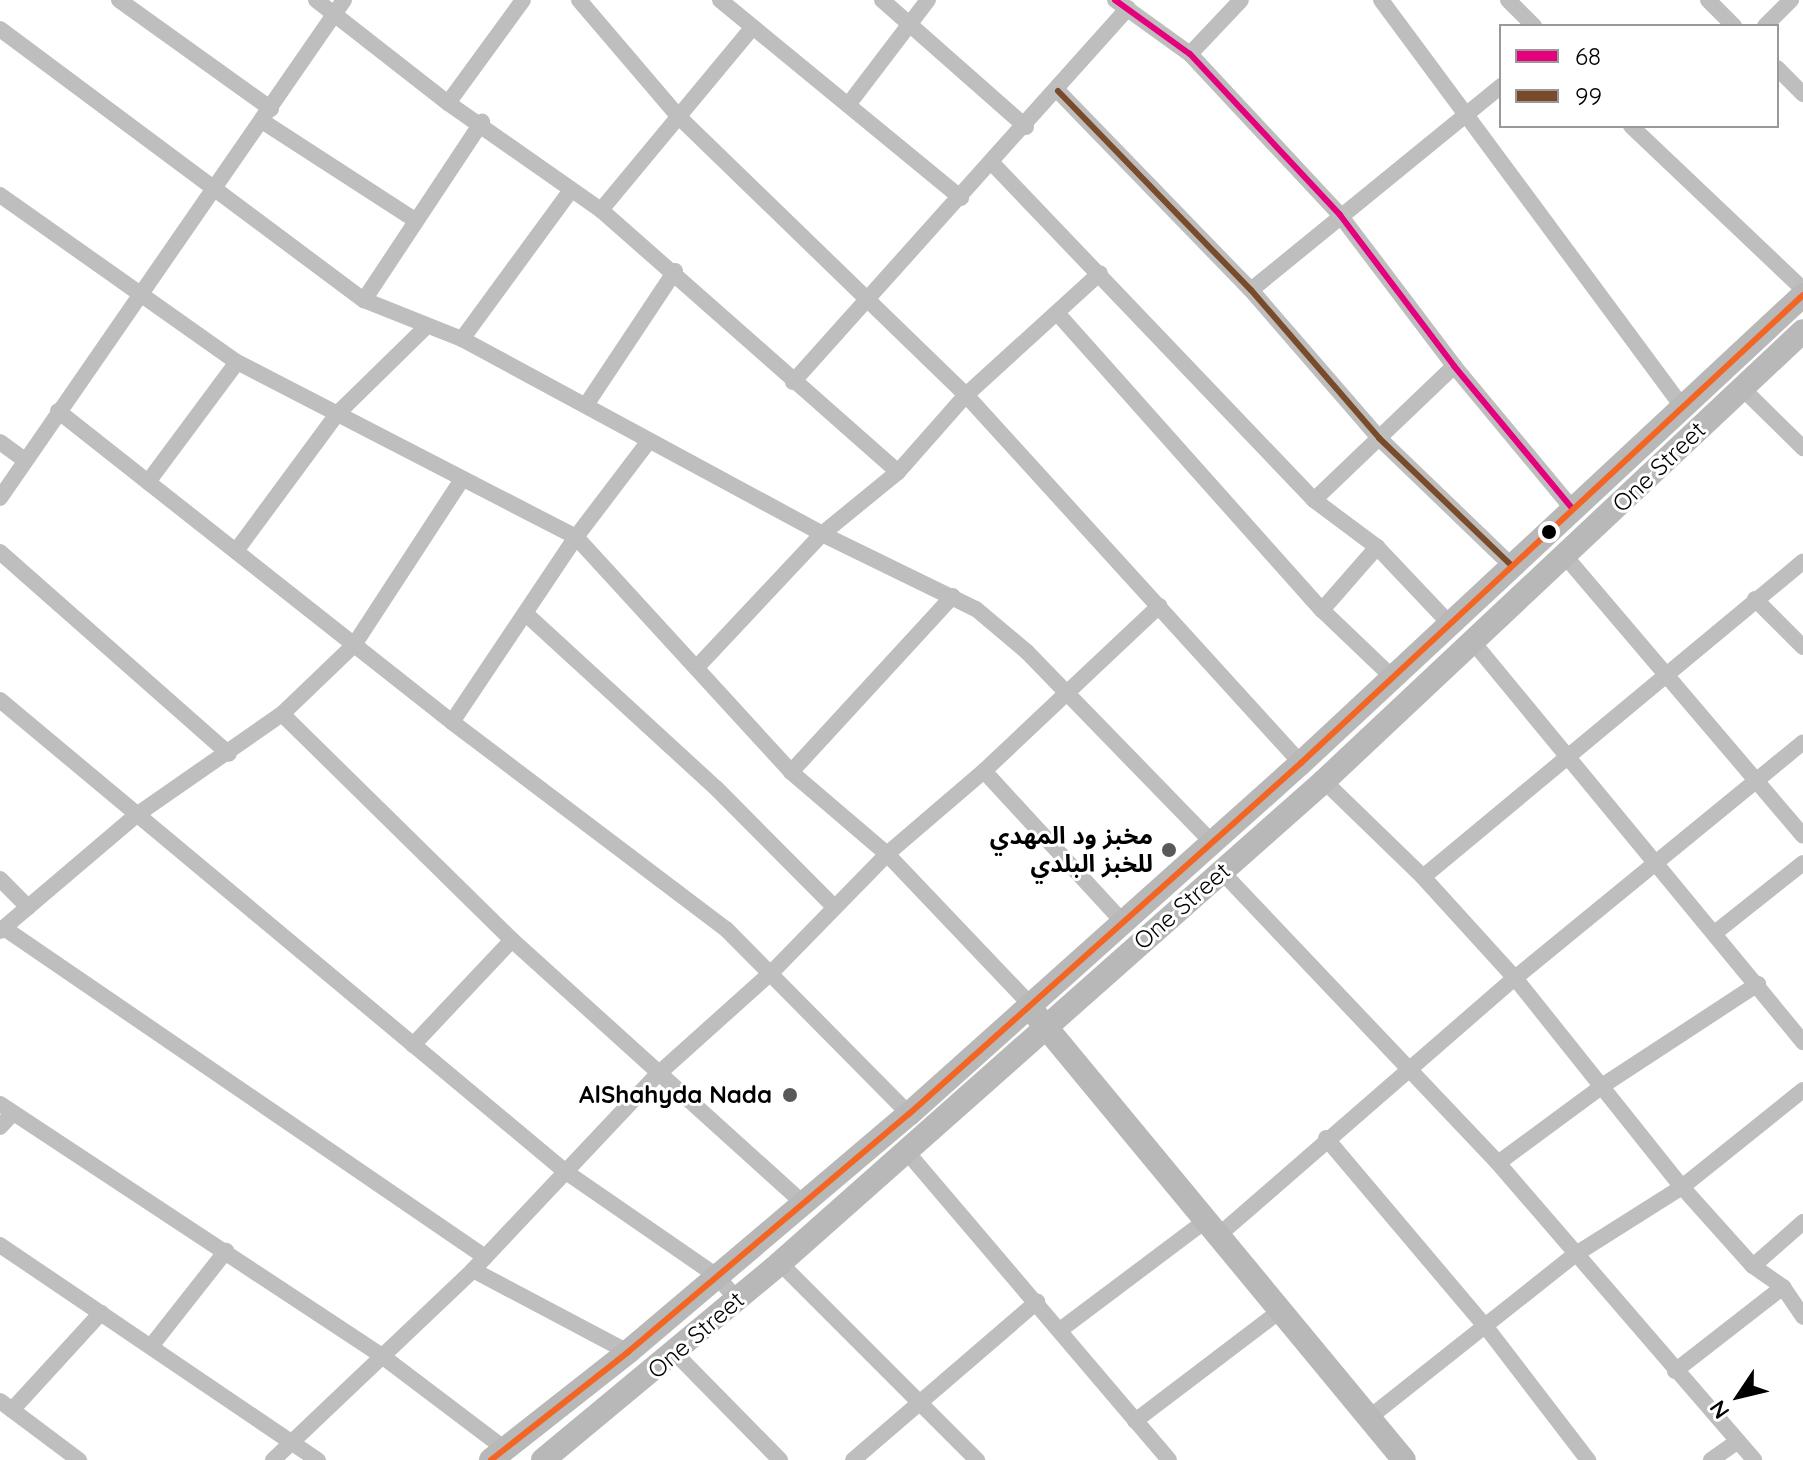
<!DOCTYPE html>
<meta charset="utf-8">
<style>
body{margin:0}
#map{position:relative;width:1803px;height:1460px;overflow:hidden;background:#fff;font-family:Quicksand,"Noto Sans Arabic",sans-serif}
div>[style]{position:absolute}
[style*='--x']{left:calc(var(--x)*1px);top:calc(var(--y)*1px);width:calc(var(--w)*1px);rotate:calc(var(--a)*1deg)}
.street>*{height:16px;margin:-8px;padding:0 8px;transform-origin:8px;border-radius:8px;background:#bebebe}
.secondary>*{height:24px;margin:-12px;padding:0 12px;transform-origin:12px;border-radius:12px;background:#b8b8b8}
.bus-1>*{height:6px;margin:-3px;padding:0 3px;transform-origin:3px;border-radius:3px;background:#e5007d}
.bus-2>*{height:6px;margin:-3px;padding:0 3px;transform-origin:3px;border-radius:3px;background:#7a4b2a}
.bus-3>*{height:6px;margin:-3px;padding:0 3px;transform-origin:3px;border-radius:3px;background:#f26522}
.dots>*{width:22px;height:22px;translate:-50% -50%;box-sizing:border-box;border:4px solid #fff;border-radius:50%}
span{translate:-50% -50%;white-space:nowrap;text-align:center;line-height:1.15;-webkit-text-stroke:6px #fff;paint-order:stroke}
.street-label{font-size:24px;color:#000}
.poi-label{font-size:24px;color:#000;font-weight:700}
.right{translate:-100% -50%;text-align:right}
.legend{position:absolute;left:1499px;top:24px;width:280px;height:104px;box-sizing:border-box;background:#fff;border:2px solid #999;margin:0;padding:10px 14px;list-style:none;font-size:24px;color:#000}
.legend li{display:flex;align-items:center;gap:16px;height:40px}
.legend b{width:40px;border:2px solid #999}
.north{position:absolute;left:1699px;top:1356px;width:80px;height:80px;-webkit-text-stroke:6px #fff;paint-order:stroke;rotate:235deg;font-size:22px;font-weight:700;line-height:32px;text-align:center;color:#000}
.north::after{content:'';display:block;margin:auto;width:28px;height:36px;background:#000;clip-path:polygon(50% 0,100% 100%,50% 72%,0 100%)}
</style>
<div id="map">
<div class="street">
<div style="--x:119;--y:0;--w:187;--a:35.6"></div>
<div style="--x:316;--y:0;--w:167;--a:38"></div>
<div style="--x:448;--y:103;--w:187;--a:35"></div>
<div style="--x:601;--y:210;--w:396;--a:41.4"></div>
<div style="--x:579;--y:0;--w:153;--a:49.5"></div>
<div style="--x:678;--y:116;--w:401;--a:44.1"></div>
<div style="--x:966;--y:395;--w:498;--a:47.7"></div>
<div style="--x:720;--y:0;--w:312;--a:39.4"></div>
<div style="--x:882;--y:0;--w:192;--a:41.4"></div>
<div style="--x:1115;--y:0;--w:92;--a:35.8"></div>
<div style="--x:1190;--y:54;--w:220;--a:47"></div>
<div style="--x:1340;--y:215;--w:189;--a:52.9"></div>
<div style="--x:1454;--y:366;--w:185;--a:50.3"></div>
<div style="--x:1381;--y:0;--w:504;--a:53.47"></div>
<div style="--x:1508;--y:0;--w:37;--a:45"></div>
<div style="--x:1708;--y:0;--w:37;--a:45"></div>
<div style="--x:1765;--y:26;--w:37;--a:-45"></div>
<div style="--x:0;--y:29;--w:454;--a:36.7"></div>
<div style="--x:364;--y:300;--w:105;--a:21.7"></div>
<div style="--x:462;--y:339;--w:409;--a:28.4"></div>
<div style="--x:822;--y:534;--w:171;--a:26"></div>
<div style="--x:976;--y:609;--w:67;--a:40.1"></div>
<div style="--x:1027;--y:652;--w:265;--a:45.8"></div>
<div style="--x:1190;--y:54;--w:74;--a:-46.6"></div>
<div style="--x:1777;--y:68;--w:37;--a:45"></div>
<div style="--x:1058;--y:91;--w:277;--a:45.9"></div>
<div style="--x:1251;--y:290;--w:196;--a:49.1"></div>
<div style="--x:1379;--y:438;--w:183;--a:43.9"></div>
<div style="--x:448;--y:103;--w:127;--a:-53.9"></div>
<div style="--x:848;--y:105;--w:132;--a:-52.7"></div>
<div style="--x:262;--y:121;--w:182;--a:32.9"></div>
<div style="--x:1631;--y:126;--w:237;--a:43.5"></div>
<div style="--x:993;--y:164;--w:465;--a:46.3"></div>
<div style="--x:1314;--y:500;--w:79;--a:36.7"></div>
<div style="--x:1377;--y:547;--w:106;--a:46.5"></div>
<div style="--x:0;--y:195;--w:290;--a:35.2"></div>
<div style="--x:237;--y:362;--w:382;--a:27.3"></div>
<div style="--x:576;--y:537;--w:319;--a:47.5"></div>
<div style="--x:791;--y:772;--w:126;--a:40.5"></div>
<div style="--x:887;--y:854;--w:204;--a:46.4"></div>
<div style="--x:601;--y:210;--w:236;--a:-50.3"></div>
<div style="--x:1251;--y:290;--w:323;--a:-39.2"></div>
<div style="--x:364;--y:300;--w:214;--a:-56.5"></div>
<div style="--x:1058;--y:314;--w:397;--a:48.3"></div>
<div style="--x:1322;--y:610;--w:97;--a:43.7"></div>
<div style="--x:462;--y:339;--w:185;--a:-53.8"></div>
<div style="--x:793;--y:382;--w:502;--a:-48.15"></div>
<div style="--x:1742;--y:388;--w:86;--a:44.5"></div>
<div style="--x:586;--y:405;--w:161;--a:-56.4"></div>
<div style="--x:58;--y:411;--w:502;--a:38.29"></div>
<div style="--x:452;--y:722;--w:343;--a:37.1"></div>
<div style="--x:726;--y:929;--w:260;--a:45.3"></div>
<div style="--x:0;--y:442;--w:31;--a:36"></div>
<div style="--x:148;--y:482;--w:149;--a:-53.4"></div>
<div style="--x:0;--y:498;--w:605;--a:-55.36"></div>
<div style="--x:1314;--y:500;--w:194;--a:-43.7"></div>
<div style="--x:236;--y:551;--w:170;--a:-53.6"></div>
<div style="--x:337;--y:414;--w:126;--a:-44.4"></div>
<div style="--x:0;--y:552;--w:305;--a:41.4"></div>
<div style="--x:1565;--y:556;--w:367;--a:49.6"></div>
<div style="--x:1755;--y:599;--w:68;--a:45"></div>
<div style="--x:1322;--y:610;--w:84;--a:-48.9"></div>
<div style="--x:526;--y:614;--w:258;--a:42.5"></div>
<div style="--x:716;--y:788;--w:168;--a:45.2"></div>
<div style="--x:1473;--y:642;--w:519;--a:50.48"></div>
<div style="--x:699;--y:665;--w:180;--a:-46.8"></div>
<div style="--x:822;--y:534;--w:98;--a:-39.2"></div>
<div style="--x:898;--y:472;--w:103;--a:-48.6"></div>
<div style="--x:966;--y:395;--w:181;--a:-42.3"></div>
<div style="--x:0;--y:700;--w:737;--a:39.83"></div>
<div style="--x:566;--y:1172;--w:183;--a:34.6"></div>
<div style="--x:717;--y:1276;--w:31;--a:50"></div>
<div style="--x:282;--y:714;--w:322;--a:44.5"></div>
<div style="--x:512;--y:940;--w:394;--a:42.1"></div>
<div style="--x:452;--y:722;--w:223;--a:-56.2"></div>
<div style="--x:576;--y:537;--w:119;--a:-52.8"></div>
<div style="--x:984;--y:771;--w:204;--a:47.4"></div>
<div style="--x:791;--y:772;--w:239;--a:-47.4"></div>
<div style="--x:1324;--y:781;--w:138;--a:44.1"></div>
<div style="--x:1423;--y:877;--w:137;--a:47.7"></div>
<div style="--x:1515;--y:978;--w:268;--a:51.4"></div>
<div style="--x:1682;--y:1187;--w:106;--a:48.1"></div>
<div style="--x:1753;--y:1266;--w:37;--a:35"></div>
<div style="--x:1783;--y:1287;--w:36;--a:56"></div>
<div style="--x:1222;--y:872;--w:401;--a:46.5"></div>
<div style="--x:1498;--y:1163;--w:392;--a:49.2"></div>
<div style="--x:1423;--y:877;--w:494;--a:-39.7"></div>
<div style="--x:0;--y:879;--w:40;--a:45"></div>
<div style="--x:4;--y:928;--w:583;--a:34.37"></div>
<div style="--x:0;--y:931;--w:177;--a:-40.4"></div>
<div style="--x:135;--y:816;--w:179;--a:-34.8"></div>
<div style="--x:282;--y:714;--w:100;--a:-43.8"></div>
<div style="--x:354;--y:645;--w:196;--a:-56.9"></div>
<div style="--x:1716;--y:932;--w:111;--a:-38.4"></div>
<div style="--x:413;--y:1045;--w:144;--a:-46.7"></div>
<div style="--x:0;--y:1104;--w:458;--a:33.4"></div>
<div style="--x:382;--y:1356;--w:154;--a:37.1"></div>
<div style="--x:0;--y:1127;--w:19;--a:-47"></div>
<div style="--x:1326;--y:1138;--w:248;--a:49.8"></div>
<div style="--x:1486;--y:1327;--w:168;--a:52.5"></div>
<div style="--x:907;--y:1152;--w:404;--a:49.6"></div>
<div style="--x:1498;--y:1163;--w:133;--a:-36.4"></div>
<div style="--x:1605;--y:1084;--w:183;--a:-33.2"></div>
<div style="--x:1220;--y:1234;--w:391;--a:-41"></div>
<div style="--x:1515;--y:978;--w:372;--a:-39.3"></div>
<div style="--x:0;--y:1245;--w:384;--a:34.1"></div>
<div style="--x:780;--y:1263;--w:279;--a:45"></div>
<div style="--x:1753;--y:1266;--w:67;--a:-41.3"></div>
<div style="--x:473;--y:1270;--w:175;--a:27.9"></div>
<div style="--x:1060;--y:1330;--w:185;--a:-36.9"></div>
<div style="--x:152;--y:1345;--w:120;--a:-51.8"></div>
<div style="--x:675;--y:1353;--w:150;--a:45.5"></div>
<div style="--x:1675;--y:1371;--w:137;--a:-37.9"></div>
<div style="--x:0;--y:1401;--w:99;--a:36.8"></div>
<div style="--x:12;--y:1410;--w:132;--a:-47.5"></div>
<div style="--x:1370;--y:1417;--w:263;--a:-38.4"></div>
<div style="--x:1576;--y:1254;--w:125;--a:-32.3"></div>
<div style="--x:1682;--y:1187;--w:155;--a:-38.7"></div>
<div style="--x:1135;--y:1421;--w:183;--a:-37.2"></div>
<div style="--x:273;--y:1460;--w:276;--a:-43.5"></div>
<div style="--x:473;--y:1270;--w:268;--a:-46.7"></div>
<div style="--x:657;--y:1075;--w:156;--a:-41.9"></div>
<div style="--x:773;--y:971;--w:163;--a:-45.7"></div>
<div style="--x:887;--y:854;--w:128;--a:-40.6"></div>
<div style="--x:984;--y:771;--w:241;--a:-43.3"></div>
<div style="--x:853;--y:1460;--w:243;--a:-40.7"></div>
<div style="--x:1711;--y:1460;--w:32;--a:-35"></div>
</div>
<div class="secondary">
<div style="--x:1036;--y:1015;--w:577;--a:50.41"></div>
<div style="--x:491;--y:1460;--w:174;--a:-38.2"></div>
<div style="--x:628;--y:1352;--w:368;--a:-40.3"></div>
<div style="--x:909;--y:1114;--w:526;--a:-41.84"></div>
<div style="--x:1301;--y:763;--w:686;--a:-42.99"></div>
<div style="--x:543;--y:1460;--w:308;--a:-39.7"></div>
<div style="--x:780;--y:1263;--w:727;--a:-41.54"></div>
<div style="--x:1324;--y:781;--w:657;--a:-43.21"></div>
</div>
<div class="bus-1">
<div style="--x:1115;--y:0;--w:92;--a:35.8"></div>
<div style="--x:1190;--y:54;--w:220;--a:47"></div>
<div style="--x:1340;--y:215;--w:189;--a:52.9"></div>
<div style="--x:1454;--y:366;--w:185;--a:50.3"></div>
</div>
<div class="bus-2">
<div style="--x:1058;--y:91;--w:277;--a:45.9"></div>
<div style="--x:1251;--y:290;--w:196;--a:49.1"></div>
<div style="--x:1379;--y:438;--w:183;--a:43.9"></div>
</div>
<div class="bus-3">
<div style="--x:491;--y:1460;--w:174;--a:-38.2"></div>
<div style="--x:628;--y:1352;--w:368;--a:-40.3"></div>
<div style="--x:909;--y:1114;--w:526;--a:-41.84"></div>
<div style="--x:1301;--y:763;--w:686;--a:-42.99"></div>
</div>
<div class="dots">
<div style="left:1549px;top:532px;background:#000"></div>
<div style="left:1169px;top:850px;background:#595959"></div>
<div style="left:790px;top:1095px;background:#595959"></div>
</div>
<div class="street-label">
<span style="left:1659px;top:467px;rotate:-44deg">One Street</span>
<span style="left:1182px;top:906px;rotate:-41deg">One Street</span>
<span style="left:696px;top:1335px;rotate:-41deg">One Street</span>
</div>
<div class="poi-label">
<span class="right" style="left:1153px;top:850px">مخبز ود المهدي<br>للخبز البلدي</span>
<span class="right" style="left:772px;top:1095px">AlShahyda Nada</span>
</div>
<ul class="legend">
<li><b style="height:10px;background:#e5007d"></b>68</li>
<li><b style="height:10px;background:#7a4b2a"></b>99</li>
</ul>
<div class="north">N</div>
</div>
